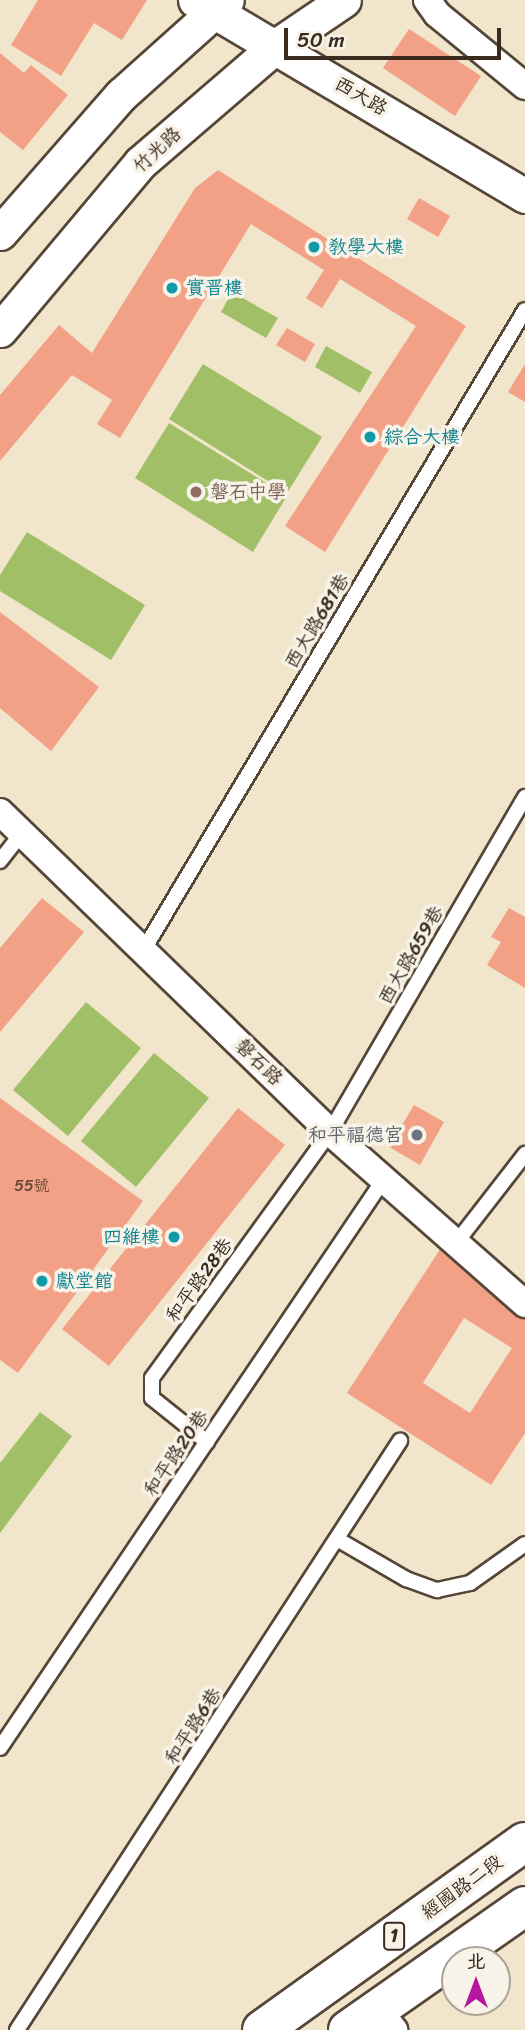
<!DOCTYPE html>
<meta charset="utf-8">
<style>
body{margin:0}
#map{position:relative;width:525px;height:2030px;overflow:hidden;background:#f1e5cb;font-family:Sriracha,"LXGW WenKai TC",sans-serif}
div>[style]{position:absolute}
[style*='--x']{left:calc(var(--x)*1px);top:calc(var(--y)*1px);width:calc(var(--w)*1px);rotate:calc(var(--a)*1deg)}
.green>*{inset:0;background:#a1bf67}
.building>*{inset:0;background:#f3a186}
.roads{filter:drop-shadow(2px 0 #564638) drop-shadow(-2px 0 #564638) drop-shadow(0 2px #564638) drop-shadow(0 -2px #564638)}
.service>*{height:14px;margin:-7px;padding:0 7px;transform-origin:7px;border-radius:7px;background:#fff}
.minor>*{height:26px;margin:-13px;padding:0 13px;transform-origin:13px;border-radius:13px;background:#fff}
.tertiary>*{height:33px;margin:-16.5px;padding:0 16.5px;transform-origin:16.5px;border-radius:16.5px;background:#fff}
.primary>*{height:38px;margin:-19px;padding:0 19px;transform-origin:19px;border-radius:19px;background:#fff}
.dots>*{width:19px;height:19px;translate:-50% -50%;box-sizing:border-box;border:4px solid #f7f3e8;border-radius:50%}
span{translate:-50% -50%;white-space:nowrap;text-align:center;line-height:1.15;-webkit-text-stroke:7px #f7f3e8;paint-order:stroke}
.number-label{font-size:16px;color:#694838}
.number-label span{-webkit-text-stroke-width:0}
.shield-label span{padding:2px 5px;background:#f7f3e8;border:2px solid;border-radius:5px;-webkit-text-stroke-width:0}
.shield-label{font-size:18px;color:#3b2a1e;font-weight:700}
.street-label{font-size:19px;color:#3b2a1e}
.culture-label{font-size:19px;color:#0d838f}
.left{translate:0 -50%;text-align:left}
.right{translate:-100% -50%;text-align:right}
.education-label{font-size:19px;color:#785e54}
.worship-label{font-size:19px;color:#5b616d}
.north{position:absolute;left:441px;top:1946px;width:70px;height:70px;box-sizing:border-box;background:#f7f3e8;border:2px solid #aca397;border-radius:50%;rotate:0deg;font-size:19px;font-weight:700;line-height:28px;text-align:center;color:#3b2a1e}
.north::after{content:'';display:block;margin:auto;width:24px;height:32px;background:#b5179e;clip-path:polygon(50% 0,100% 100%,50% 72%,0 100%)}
.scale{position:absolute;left:284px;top:28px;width:217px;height:32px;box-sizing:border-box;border:4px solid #3b2a1e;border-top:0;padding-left:9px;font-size:21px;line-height:24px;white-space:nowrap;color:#3b2a1e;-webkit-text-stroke:5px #f7f3e8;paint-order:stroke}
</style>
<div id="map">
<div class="green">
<div style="clip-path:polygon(232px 292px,278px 318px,266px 338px,221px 312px)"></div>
<div style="clip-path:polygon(326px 346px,372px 372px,360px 393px,315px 367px)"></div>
<div style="clip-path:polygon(203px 364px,322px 437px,287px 493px,169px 419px)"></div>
<div style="clip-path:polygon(169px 423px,287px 496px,253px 552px,135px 478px)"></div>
<div style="clip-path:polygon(27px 532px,145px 605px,111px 660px,0 591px,0 575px)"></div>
<div style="clip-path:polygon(86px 1002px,141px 1048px,68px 1136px,13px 1090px)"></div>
<div style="clip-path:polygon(154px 1053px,209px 1098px,136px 1187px,81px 1141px)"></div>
<div style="clip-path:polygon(40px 1412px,72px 1436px,0 1533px,0 1463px)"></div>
</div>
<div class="building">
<div style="clip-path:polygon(38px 0,147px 0,122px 40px,94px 23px,61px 76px,11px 45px)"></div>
<div style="clip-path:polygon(409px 29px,481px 76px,455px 116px,383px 68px)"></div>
<div style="clip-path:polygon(0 53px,24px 73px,31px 65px,68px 95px,23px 150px,0 132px)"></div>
<div style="clip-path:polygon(218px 170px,466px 326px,325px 552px,285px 526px,416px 326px,340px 279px,322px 308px,306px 298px,324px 270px,251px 224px,120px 438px,97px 424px,112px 400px,72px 375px,0 461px,0 395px,59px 325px,92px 353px,195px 188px)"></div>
<div style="clip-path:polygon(419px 198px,450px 216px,438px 237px,407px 219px)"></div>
<div style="clip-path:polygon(287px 328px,315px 344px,305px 362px,276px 345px)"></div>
<div style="clip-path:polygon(525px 364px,525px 402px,508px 392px)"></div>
<div style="clip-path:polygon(0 612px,99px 687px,51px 751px,0 708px)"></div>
<div style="clip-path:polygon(42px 898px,84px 932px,0 1032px,0 948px)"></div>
<div style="clip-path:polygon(509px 908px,525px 917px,525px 988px,487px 965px,501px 942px,491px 937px)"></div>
<div style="clip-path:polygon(0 1098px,143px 1201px,18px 1373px,0 1360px)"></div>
<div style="clip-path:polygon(414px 1105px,444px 1122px,420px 1165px,389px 1147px)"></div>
<div style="clip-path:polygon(238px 1108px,285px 1145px,109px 1366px,62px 1329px)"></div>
<div style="clip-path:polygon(evenodd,444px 1243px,472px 1269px,469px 1273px,498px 1292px,495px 1298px,525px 1317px,525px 1433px,491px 1485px,347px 1393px,444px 1243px,464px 1318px,512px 1348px,470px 1413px,423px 1383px,464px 1318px)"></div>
</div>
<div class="roads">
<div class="service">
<div style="--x:0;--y:861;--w:36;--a:-52"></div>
<div style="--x:143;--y:951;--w:746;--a:-59.21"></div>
<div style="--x:456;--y:1243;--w:113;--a:-52.2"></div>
<div style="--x:207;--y:1442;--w:70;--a:-141.3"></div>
<div style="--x:152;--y:1398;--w:20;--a:-90"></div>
<div style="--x:152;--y:1378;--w:304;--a:-54.1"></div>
<div style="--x:330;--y:1132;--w:388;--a:-59.8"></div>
<div style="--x:337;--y:1539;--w:80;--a:30.1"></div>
<div style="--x:406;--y:1579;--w:33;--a:20"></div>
<div style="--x:437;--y:1590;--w:34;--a:-12"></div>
<div style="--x:470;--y:1583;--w:67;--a:-35.3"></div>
<div style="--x:0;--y:1748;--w:686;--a:-55.99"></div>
<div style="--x:17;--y:2030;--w:703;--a:-56.97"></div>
</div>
<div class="minor">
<div style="--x:427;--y:0;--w:17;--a:54"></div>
<div style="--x:437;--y:14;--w:114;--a:39.3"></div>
<div style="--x:0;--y:812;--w:460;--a:44.1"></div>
<div style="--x:330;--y:1132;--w:260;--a:41.4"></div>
<div style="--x:378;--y:2010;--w:26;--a:51"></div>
</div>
<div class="tertiary">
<div style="--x:195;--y:0;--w:384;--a:30.7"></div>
<div style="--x:0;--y:233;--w:184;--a:-48.8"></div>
<div style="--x:121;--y:95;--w:142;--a:-41.9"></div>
<div style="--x:0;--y:330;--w:218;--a:-50"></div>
<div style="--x:140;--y:163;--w:179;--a:-40.7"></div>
<div style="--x:276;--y:46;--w:82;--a:-34.1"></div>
</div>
<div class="primary">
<div style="--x:262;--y:2030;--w:323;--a:-35.6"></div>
<div style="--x:348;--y:2030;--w:216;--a:-35"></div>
</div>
</div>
<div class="dots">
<div style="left:314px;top:247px;background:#0f9aa8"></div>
<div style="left:172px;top:288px;background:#0f9aa8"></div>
<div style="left:370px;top:437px;background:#0f9aa8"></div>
<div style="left:196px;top:492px;background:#8d6e63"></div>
<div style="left:417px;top:1135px;background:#6b7280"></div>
<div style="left:174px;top:1237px;background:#0f9aa8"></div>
<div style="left:42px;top:1281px;background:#0f9aa8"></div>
</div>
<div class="number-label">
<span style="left:32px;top:1186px">55號</span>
</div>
<div class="shield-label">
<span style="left:394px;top:1936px">1</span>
</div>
<div class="street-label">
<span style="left:361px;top:96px;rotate:30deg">西大路</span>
<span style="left:157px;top:150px;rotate:-43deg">竹光路</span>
<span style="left:317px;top:621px;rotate:-59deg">西大路681巷</span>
<span style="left:411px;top:955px;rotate:-60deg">西大路659巷</span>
<span style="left:259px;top:1062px;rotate:44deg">磐石路</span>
<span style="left:199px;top:1280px;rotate:-54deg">和平路28巷</span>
<span style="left:176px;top:1453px;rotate:-56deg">和平路20巷</span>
<span style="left:193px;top:1726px;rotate:-57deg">和平路6巷</span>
<span style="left:462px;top:1887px;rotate:-36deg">經國路二段</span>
</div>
<div class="culture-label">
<span class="left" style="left:328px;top:247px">教學大樓</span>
<span class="left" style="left:186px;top:288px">實晋樓</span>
<span class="left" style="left:384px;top:437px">綜合大樓</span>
<span class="right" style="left:160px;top:1237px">四維樓</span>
<span class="left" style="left:56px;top:1281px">獻堂館</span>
</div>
<div class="education-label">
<span class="left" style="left:210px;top:492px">磐石中學</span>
</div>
<div class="worship-label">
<span class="right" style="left:403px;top:1135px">和平福德宮</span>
</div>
<div class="north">北</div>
<div class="scale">50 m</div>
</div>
